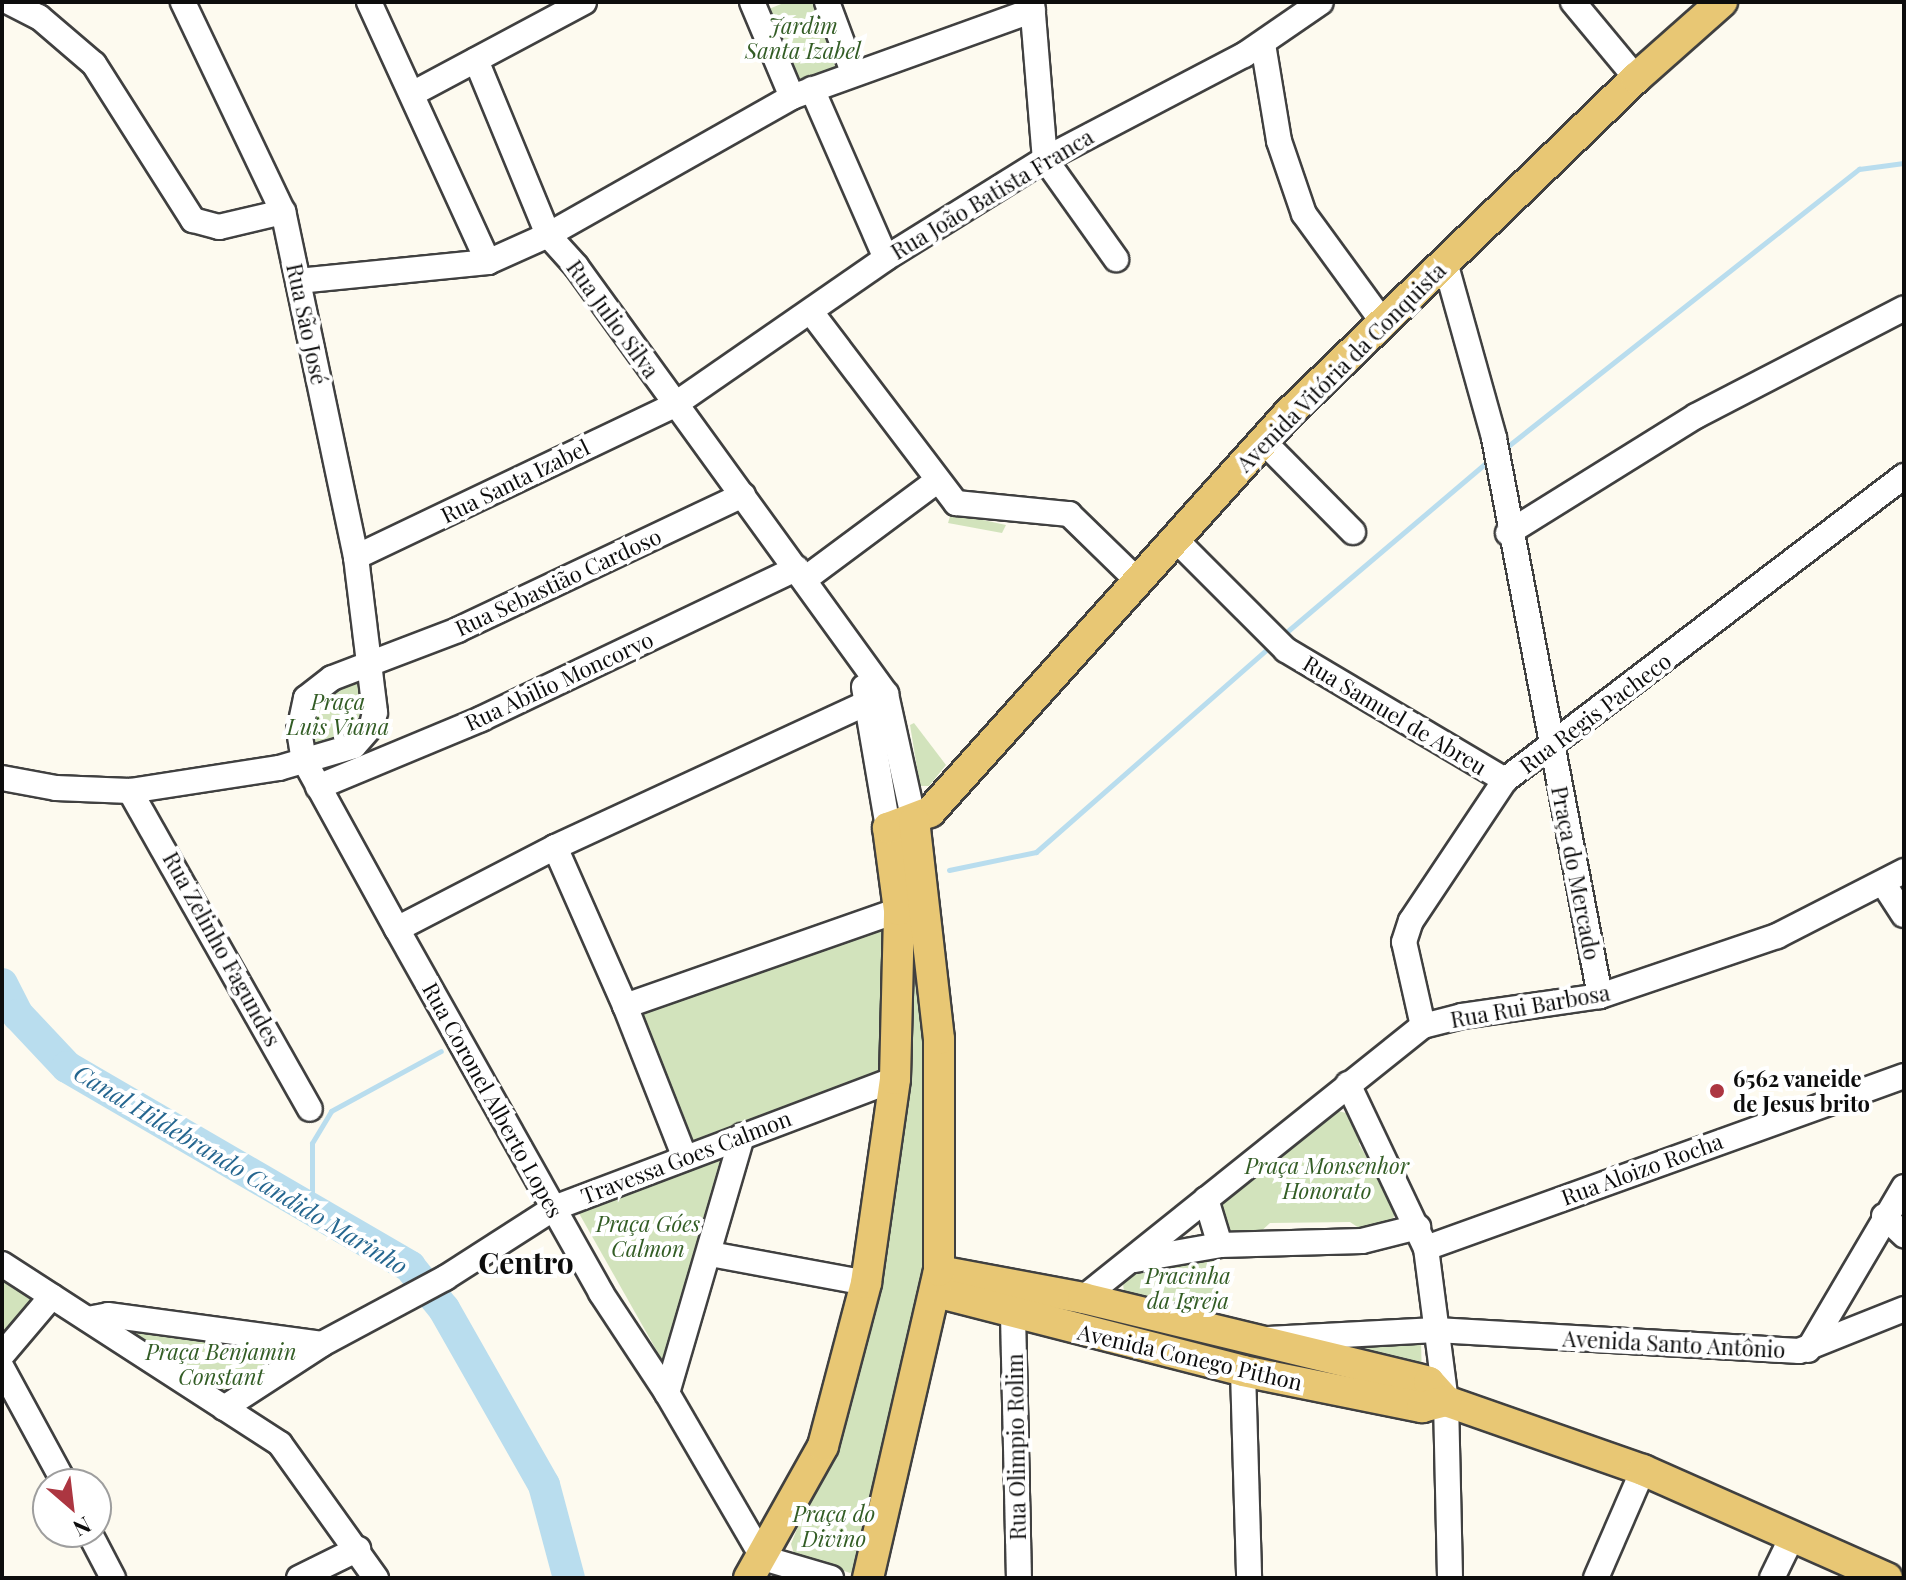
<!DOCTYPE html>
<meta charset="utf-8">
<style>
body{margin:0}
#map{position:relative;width:1906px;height:1580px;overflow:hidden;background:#fdfaef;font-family:"Playfair Display",serif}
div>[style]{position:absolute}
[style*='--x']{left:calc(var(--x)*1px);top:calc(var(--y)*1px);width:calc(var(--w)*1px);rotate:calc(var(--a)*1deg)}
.green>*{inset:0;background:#d2e3bc}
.stream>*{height:5px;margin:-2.5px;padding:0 2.5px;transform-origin:2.5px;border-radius:2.5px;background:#b9ddee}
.river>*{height:32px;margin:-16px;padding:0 16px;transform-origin:16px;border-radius:16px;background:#b9ddee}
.roads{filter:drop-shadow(2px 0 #404040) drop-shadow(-2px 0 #404040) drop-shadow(0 2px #404040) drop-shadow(0 -2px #404040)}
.minor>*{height:24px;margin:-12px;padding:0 12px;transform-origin:12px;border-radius:12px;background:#fff}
.major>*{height:30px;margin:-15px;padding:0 15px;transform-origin:15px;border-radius:15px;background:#e8c774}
.dots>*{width:22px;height:22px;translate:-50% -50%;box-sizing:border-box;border:4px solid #fff;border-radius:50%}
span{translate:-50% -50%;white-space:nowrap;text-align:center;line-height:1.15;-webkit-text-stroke:8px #fff;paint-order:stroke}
.park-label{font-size:22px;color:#335d25;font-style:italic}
.street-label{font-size:22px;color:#0d0d0d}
.poi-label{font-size:22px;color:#0d0d0d;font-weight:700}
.left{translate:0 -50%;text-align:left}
.water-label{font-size:24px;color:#25668f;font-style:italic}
.district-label{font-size:30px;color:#0d0d0d;font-weight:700}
.frame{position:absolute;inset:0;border:4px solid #0d0d0d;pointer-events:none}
.north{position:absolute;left:32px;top:1468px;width:80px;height:80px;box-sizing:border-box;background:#fff;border:2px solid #9e9e9e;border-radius:50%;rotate:152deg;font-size:22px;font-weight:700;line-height:32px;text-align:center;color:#0d0d0d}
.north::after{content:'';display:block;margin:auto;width:28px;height:36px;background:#ac3641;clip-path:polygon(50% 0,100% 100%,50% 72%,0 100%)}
</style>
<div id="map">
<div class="green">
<div style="clip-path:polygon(786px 2px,817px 2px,842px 64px,792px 84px,764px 11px)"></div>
<div style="clip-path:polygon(951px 513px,1006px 525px,1002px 533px,948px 523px)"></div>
<div style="clip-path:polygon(362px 677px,363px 721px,349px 738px,312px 748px,309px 729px,314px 703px,323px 693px)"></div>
<div style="clip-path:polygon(914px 723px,946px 765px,929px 786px,920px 786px,910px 725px)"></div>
<div style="clip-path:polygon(917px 919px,927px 1075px,925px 1259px,858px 1567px,850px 1573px,794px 1554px,791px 1544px,856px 1380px,876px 1283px,904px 925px)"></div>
<div style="clip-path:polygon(886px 925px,882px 1069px,691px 1141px,640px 1013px)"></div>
<div style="clip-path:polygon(1334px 1110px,1350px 1114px,1361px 1135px,1359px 1144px,1379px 1179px,1387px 1183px,1398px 1207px,1391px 1223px,1365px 1232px,1350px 1222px,1270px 1223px,1257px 1235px,1231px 1233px,1225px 1227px,1220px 1201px,1312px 1133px,1314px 1125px)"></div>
<div style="clip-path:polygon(722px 1154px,662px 1360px,576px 1208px)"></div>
<div style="clip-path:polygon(1214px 1255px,1216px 1323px,1124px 1293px,1123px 1283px,1132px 1272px)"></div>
<div style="clip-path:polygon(2px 1278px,36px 1299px,2px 1341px)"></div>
<div style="clip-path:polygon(118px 1326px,289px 1351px,225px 1394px)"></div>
<div style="clip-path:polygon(1421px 1341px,1422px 1379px,1302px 1346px)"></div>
</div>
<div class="stream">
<div style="--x:1503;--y:450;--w:454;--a:-38.3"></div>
<div style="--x:1859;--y:169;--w:45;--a:-7.6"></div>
<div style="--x:1283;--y:635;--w:274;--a:-40.3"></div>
<div style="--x:949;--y:870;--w:89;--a:-11.7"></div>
<div style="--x:1036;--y:852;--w:314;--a:-41.3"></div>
<div style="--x:312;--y:1206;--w:63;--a:-90"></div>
<div style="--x:312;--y:1143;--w:37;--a:-59"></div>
<div style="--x:331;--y:1111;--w:125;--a:-28.6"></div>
</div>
<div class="river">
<div style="--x:2;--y:984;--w:35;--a:63"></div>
<div style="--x:18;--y:1015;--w:71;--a:46.7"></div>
<div style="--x:67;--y:1067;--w:397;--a:30.2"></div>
<div style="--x:410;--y:1267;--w:54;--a:51"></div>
<div style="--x:444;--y:1309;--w:202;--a:60.4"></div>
<div style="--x:544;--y:1485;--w:96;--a:75"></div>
</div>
<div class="roads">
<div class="minor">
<div style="--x:9;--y:2;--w:34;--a:27"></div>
<div style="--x:39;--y:17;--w:72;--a:40.5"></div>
<div style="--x:94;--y:64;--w:185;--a:57.6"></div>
<div style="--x:193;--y:220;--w:27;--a:15"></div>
<div style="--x:219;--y:227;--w:66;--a:-13.2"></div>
<div style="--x:369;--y:2;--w:286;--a:65.4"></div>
<div style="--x:752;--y:2;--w:103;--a:67.2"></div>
<div style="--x:827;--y:2;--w:75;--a:69.6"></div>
<div style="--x:1032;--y:2;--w:158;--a:85.3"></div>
<div style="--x:1045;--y:159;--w:123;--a:54.6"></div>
<div style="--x:1573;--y:2;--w:99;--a:50.3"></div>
<div style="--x:1263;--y:44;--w:98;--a:80.6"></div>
<div style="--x:1279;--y:141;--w:77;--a:71.1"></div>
<div style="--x:1304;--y:214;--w:132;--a:53.9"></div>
<div style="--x:476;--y:60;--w:189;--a:67.6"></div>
<div style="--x:548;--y:235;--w:42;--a:47.9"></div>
<div style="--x:576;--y:266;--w:528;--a:54.08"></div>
<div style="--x:886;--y:694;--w:130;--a:77.6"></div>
<div style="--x:812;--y:89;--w:184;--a:66.4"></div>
<div style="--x:412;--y:94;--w:195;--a:-28.1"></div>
<div style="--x:1445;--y:262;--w:183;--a:74.4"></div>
<div style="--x:1494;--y:438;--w:568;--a:79.24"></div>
<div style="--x:298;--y:281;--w:191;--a:-5.7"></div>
<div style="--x:488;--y:262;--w:66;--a:-24.2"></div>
<div style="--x:548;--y:235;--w:280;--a:-29.5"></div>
<div style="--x:792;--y:97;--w:256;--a:-19.8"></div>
<div style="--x:811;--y:312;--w:240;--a:52.8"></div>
<div style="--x:956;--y:503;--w:114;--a:5.6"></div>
<div style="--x:1069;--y:514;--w:98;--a:44.2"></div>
<div style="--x:1263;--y:441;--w:128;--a:45.3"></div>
<div style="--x:743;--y:495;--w:315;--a:154.7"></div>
<div style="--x:458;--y:630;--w:135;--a:159.1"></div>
<div style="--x:332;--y:678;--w:33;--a:142"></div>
<div style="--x:306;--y:698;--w:33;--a:102"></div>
<div style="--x:299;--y:730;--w:30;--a:81"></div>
<div style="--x:304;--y:760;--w:193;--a:61.2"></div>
<div style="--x:397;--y:929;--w:417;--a:60.7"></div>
<div style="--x:601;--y:1293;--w:120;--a:56.6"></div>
<div style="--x:667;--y:1393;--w:191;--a:59.8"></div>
<div style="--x:763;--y:1558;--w:71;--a:16.4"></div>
<div style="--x:1508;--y:533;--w:221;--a:-31.9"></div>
<div style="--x:1696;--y:416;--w:234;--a:-27.4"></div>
<div style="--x:1177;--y:541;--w:154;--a:45"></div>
<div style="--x:1286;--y:650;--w:255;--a:30.7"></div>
<div style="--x:356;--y:557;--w:352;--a:-25.5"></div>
<div style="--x:674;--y:405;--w:258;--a:-34.7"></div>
<div style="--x:886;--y:258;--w:187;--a:-31.9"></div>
<div style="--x:1045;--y:159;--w:225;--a:-27.6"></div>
<div style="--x:1244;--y:55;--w:93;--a:-34.5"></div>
<div style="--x:805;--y:579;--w:164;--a:-36.6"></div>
<div style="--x:864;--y:687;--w:143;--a:80.3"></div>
<div style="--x:2;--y:778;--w:55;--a:10.5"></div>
<div style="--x:56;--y:788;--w:74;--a:2.3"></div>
<div style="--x:130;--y:791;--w:151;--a:-8.8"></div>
<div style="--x:279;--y:768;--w:78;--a:-16.3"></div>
<div style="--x:354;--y:746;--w:28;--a:-49"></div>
<div style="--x:372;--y:725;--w:13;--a:-77"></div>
<div style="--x:375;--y:712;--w:156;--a:-97"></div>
<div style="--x:356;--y:557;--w:353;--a:-101.9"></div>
<div style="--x:283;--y:212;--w:233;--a:-115.5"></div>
<div style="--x:318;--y:787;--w:177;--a:-22.6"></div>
<div style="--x:481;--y:719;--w:350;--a:-25.5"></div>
<div style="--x:130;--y:791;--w:365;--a:60.5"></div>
<div style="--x:555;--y:847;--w:174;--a:66.2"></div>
<div style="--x:1883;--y:883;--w:38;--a:57"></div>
<div style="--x:397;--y:929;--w:178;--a:-27.4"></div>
<div style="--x:555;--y:847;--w:365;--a:-24.8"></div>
<div style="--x:1423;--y:1026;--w:86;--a:-102.7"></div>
<div style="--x:1404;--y:942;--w:22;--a:-72"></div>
<div style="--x:1411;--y:921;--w:169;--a:-56.3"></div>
<div style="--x:1505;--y:780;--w:502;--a:-37.3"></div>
<div style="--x:1348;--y:1084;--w:182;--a:64.6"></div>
<div style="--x:1426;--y:1248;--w:154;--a:82.6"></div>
<div style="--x:1446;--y:1401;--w:177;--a:88.7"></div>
<div style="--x:685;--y:1158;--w:163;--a:-111.5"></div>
<div style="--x:625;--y:1006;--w:290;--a:-19.3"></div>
<div style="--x:899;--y:910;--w:16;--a:-7"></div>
<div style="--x:1206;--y:1199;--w:48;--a:73.1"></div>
<div style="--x:1884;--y:1216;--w:28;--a:44"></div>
<div style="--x:1426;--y:1248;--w:508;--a:-19.79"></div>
<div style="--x:710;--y:1254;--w:159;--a:10.5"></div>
<div style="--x:1135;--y:1260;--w:86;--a:-10"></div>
<div style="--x:1220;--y:1245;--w:142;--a:-1.6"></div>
<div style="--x:1362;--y:1241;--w:58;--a:-14"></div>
<div style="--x:2;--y:1264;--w:331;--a:32.9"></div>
<div style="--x:280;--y:1444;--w:165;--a:54.4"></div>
<div style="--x:1083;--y:1298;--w:435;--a:-38.7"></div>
<div style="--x:1423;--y:1026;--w:40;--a:-14.4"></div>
<div style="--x:1462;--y:1016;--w:139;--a:-8.2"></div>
<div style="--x:1600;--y:996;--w:187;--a:-18.7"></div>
<div style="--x:1777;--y:936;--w:143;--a:-27.1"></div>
<div style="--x:1013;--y:1315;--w:263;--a:88.7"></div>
<div style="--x:88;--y:1319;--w:20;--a:-11"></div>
<div style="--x:108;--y:1315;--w:216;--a:7.7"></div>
<div style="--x:1268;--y:1339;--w:168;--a:-3.1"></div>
<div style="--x:1436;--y:1330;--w:364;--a:3.3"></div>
<div style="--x:1799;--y:1351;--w:113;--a:-21.8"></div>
<div style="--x:1808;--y:1350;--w:189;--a:-59.5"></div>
<div style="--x:2;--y:1355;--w:77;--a:-49.7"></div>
<div style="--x:2;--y:1368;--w:132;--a:61.5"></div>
<div style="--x:1243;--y:1371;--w:207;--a:88.3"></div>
<div style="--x:667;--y:1393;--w:268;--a:-73.7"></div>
<div style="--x:224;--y:1408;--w:117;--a:-33.1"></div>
<div style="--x:322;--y:1344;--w:140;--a:-28.2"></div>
<div style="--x:445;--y:1278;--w:130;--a:-32.7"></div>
<div style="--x:554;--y:1208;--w:365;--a:-20.7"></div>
<div style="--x:89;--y:1532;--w:52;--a:62.4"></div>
<div style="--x:299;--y:1578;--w:66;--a:-26.2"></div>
<div style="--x:1596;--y:1578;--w:118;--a:-66.5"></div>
<div style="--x:1772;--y:1578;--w:46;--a:-64"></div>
</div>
<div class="major">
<div style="--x:939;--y:1271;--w:147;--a:10.6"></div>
<div style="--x:1083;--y:1298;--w:356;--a:13.6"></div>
<div style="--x:1429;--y:1382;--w:25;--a:48"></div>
<div style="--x:1446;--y:1401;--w:209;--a:19.3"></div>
<div style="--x:1643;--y:1470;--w:267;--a:23.9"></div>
<div style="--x:936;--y:1292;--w:317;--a:14.4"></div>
<div style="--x:1243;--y:1371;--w:183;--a:11.4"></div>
<div style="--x:1422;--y:1407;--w:25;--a:-14"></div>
<div style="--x:749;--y:1578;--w:151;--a:-60.7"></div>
<div style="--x:823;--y:1446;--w:169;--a:-75.2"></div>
<div style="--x:866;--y:1283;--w:206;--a:-81.9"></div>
<div style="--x:895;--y:1079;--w:169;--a:-88.6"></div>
<div style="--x:899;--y:910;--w:83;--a:-97.6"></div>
<div style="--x:888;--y:828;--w:45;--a:-20.9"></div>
<div style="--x:930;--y:812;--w:535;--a:-48.03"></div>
<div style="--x:1288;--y:414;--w:484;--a:-44"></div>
<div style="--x:1636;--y:78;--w:115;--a:-41.5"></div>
<div style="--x:868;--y:1578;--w:315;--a:-77"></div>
<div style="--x:939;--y:1271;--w:232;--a:-90"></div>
<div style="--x:939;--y:1039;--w:219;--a:-96.5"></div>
</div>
</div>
<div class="dots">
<div style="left:1717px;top:1091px;background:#ac3641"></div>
</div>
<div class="park-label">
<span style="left:803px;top:38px">Jardim<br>Santa Izabel</span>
<span style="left:338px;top:714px">Praça<br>Luis Viana</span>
<span style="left:1327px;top:1178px">Praça Monsenhor<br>Honorato</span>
<span style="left:648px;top:1236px">Praça Góes<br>Calmon</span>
<span style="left:1188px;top:1288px">Pracinha<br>da Igreja</span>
<span style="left:221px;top:1364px">Praça Benjamin<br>Constant</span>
<span style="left:834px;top:1526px">Praça do<br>Divino</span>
</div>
<div class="street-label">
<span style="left:992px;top:194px;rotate:-31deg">Rua João Batista Franca</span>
<span style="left:613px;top:319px;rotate:54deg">Rua Julio Silva</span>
<span style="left:307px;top:324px;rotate:78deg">Rua São José</span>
<span style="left:1341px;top:367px;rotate:-45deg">Avenida Vitória da Conquista</span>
<span style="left:515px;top:481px;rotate:-26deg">Rua Santa Izabel</span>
<span style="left:558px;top:582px;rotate:-25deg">Rua Sebastião Cardoso</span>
<span style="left:559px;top:681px;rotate:-25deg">Rua Abilio Moncorvo</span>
<span style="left:1595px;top:713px;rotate:-37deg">Rua Regis Pacheco</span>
<span style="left:1395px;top:715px;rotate:31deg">Rua Samuel de Abreu</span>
<span style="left:1576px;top:873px;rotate:79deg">Praça do Mercado</span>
<span style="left:222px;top:949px;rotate:61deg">Rua Zelinho Fagundes</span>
<span style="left:1530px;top:1006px;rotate:-10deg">Rua Rui Barbosa</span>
<span style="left:493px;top:1100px;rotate:61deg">Rua Coronel Alberto Lopes</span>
<span style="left:686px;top:1157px;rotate:-21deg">Travessa Goes Calmon</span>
<span style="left:1642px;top:1169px;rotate:-20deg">Rua Aloizo Rocha</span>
<span style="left:1674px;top:1344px;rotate:3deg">Avenida Santo Antônio</span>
<span style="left:1190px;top:1357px;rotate:13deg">Avenida Conego Pithon</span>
<span style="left:1016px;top:1447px;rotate:-91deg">Rua Olimpio Rolim</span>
</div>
<div class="poi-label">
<span class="left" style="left:1733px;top:1091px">6562 vaneide<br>de Jesus brito</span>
</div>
<div class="water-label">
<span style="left:241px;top:1169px;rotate:31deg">Canal Hildebrando Candido Marinho</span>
</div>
<div class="district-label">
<span style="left:526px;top:1262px">Centro</span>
</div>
<div class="frame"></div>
<div class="north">N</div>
</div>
